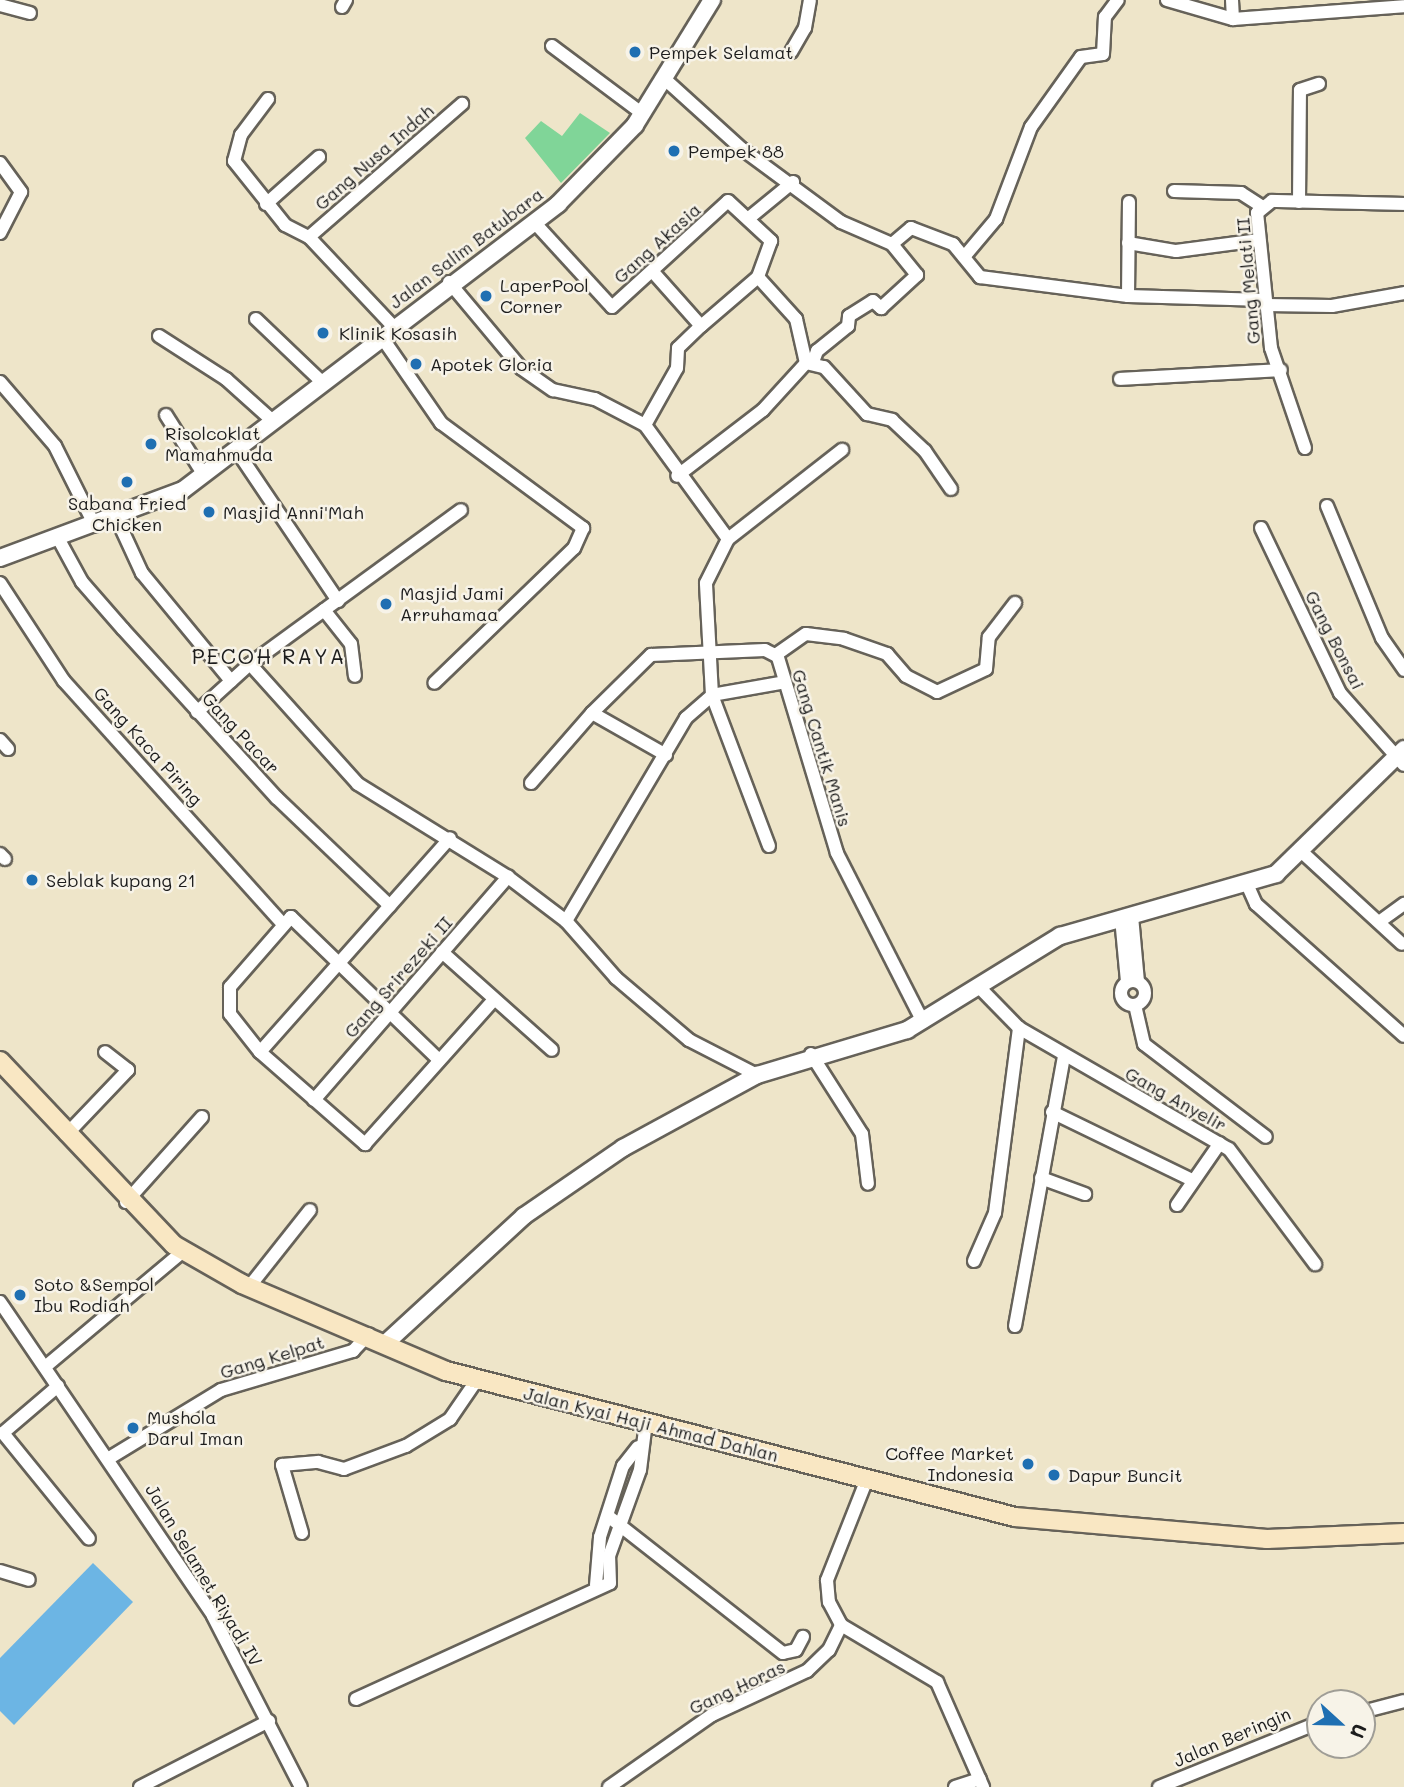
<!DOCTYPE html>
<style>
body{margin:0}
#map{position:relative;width:1404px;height:1787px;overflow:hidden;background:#eee5c9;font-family:Mali,sans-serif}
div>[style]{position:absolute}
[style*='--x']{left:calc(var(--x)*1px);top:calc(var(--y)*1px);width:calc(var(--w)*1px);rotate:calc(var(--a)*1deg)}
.green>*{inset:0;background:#80d598}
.water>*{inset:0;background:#6cb5e4}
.roads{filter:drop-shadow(2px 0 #666259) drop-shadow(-2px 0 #666259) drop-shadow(0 2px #666259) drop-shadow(0 -2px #666259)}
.minor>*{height:12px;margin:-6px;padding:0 6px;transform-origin:6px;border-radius:6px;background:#fff}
.minor>.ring{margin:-6px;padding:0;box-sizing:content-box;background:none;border:12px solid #fff;border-radius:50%}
.tertiary>*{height:16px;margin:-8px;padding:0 8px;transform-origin:8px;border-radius:8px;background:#fff}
.secondary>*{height:18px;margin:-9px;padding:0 9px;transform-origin:9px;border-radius:9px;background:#f9e7c3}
.dots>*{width:19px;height:19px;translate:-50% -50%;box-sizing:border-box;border:4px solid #f7f3e8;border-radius:50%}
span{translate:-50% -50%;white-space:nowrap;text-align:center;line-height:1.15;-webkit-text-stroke:5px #f7f3e8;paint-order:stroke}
.poi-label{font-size:18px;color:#1c1c1c}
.left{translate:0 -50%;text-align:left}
.right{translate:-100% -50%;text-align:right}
.street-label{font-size:18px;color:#1c1c1c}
.quarter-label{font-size:21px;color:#1c1c1c;letter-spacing:2px}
.north{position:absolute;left:1306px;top:1689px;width:70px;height:70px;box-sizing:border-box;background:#f7f3e8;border:2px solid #9f9d96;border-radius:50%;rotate:112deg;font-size:19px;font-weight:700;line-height:28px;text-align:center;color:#1c1c1c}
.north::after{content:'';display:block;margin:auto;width:24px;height:32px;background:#1f6fb2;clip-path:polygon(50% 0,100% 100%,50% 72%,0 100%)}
</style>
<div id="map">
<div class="green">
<div style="clip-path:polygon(580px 113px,610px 133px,561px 183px,525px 138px,541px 121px,562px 136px)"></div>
</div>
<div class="water">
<div style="clip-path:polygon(93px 1563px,133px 1602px,14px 1725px,0 1711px,0 1658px)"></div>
</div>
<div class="roads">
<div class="minor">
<div style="--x:1167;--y:0;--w:69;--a:16.1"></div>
<div style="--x:1233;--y:19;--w:171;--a:-4.3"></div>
<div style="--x:1232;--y:0;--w:19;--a:87"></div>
<div style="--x:0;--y:5;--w:31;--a:15"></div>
<div style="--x:342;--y:7;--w:8;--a:-60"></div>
<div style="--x:552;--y:46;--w:114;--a:36.8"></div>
<div style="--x:791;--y:52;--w:28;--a:-60"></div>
<div style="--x:805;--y:28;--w:28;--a:-80"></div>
<div style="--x:668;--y:82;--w:100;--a:42.2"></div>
<div style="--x:742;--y:149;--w:123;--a:36.4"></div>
<div style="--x:841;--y:222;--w:56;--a:23.3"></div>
<div style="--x:892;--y:244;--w:25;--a:-40"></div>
<div style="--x:911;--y:228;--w:45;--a:20.9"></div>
<div style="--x:953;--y:244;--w:43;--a:50.7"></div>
<div style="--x:980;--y:277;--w:149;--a:7.3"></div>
<div style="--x:1128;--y:296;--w:137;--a:1.7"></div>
<div style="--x:268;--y:99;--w:45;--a:126.9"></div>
<div style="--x:241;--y:135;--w:27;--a:105"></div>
<div style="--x:234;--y:161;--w:82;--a:51.4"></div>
<div style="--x:285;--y:225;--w:27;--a:27"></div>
<div style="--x:309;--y:237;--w:122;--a:46.7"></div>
<div style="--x:0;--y:163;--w:36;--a:54"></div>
<div style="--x:21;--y:192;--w:46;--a:117.1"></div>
<div style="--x:1174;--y:191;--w:67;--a:1.7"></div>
<div style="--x:1241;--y:193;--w:24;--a:33"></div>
<div style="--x:1299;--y:202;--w:112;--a:-89.5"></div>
<div style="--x:1300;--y:90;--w:20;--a:-18"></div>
<div style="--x:266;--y:204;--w:71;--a:-41.6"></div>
<div style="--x:749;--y:218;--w:57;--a:-39.3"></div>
<div style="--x:534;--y:222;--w:115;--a:47.5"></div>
<div style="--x:612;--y:307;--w:157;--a:-42.4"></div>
<div style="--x:728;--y:201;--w:59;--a:42.9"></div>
<div style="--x:771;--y:241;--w:38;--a:110"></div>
<div style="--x:758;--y:277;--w:57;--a:47.9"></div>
<div style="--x:796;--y:319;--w:45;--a:77.2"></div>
<div style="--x:806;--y:363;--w:64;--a:132.5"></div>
<div style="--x:763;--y:410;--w:108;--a:142.5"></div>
<div style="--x:309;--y:237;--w:203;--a:-41"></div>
<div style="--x:1128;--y:243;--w:49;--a:9.5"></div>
<div style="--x:1176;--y:251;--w:84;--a:-7.5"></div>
<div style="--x:964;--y:257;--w:50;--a:-49.9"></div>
<div style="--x:996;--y:219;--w:98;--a:-69.2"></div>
<div style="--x:1031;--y:127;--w:86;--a:-54.5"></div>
<div style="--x:1081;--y:57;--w:22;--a:-8"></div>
<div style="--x:1103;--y:54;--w:37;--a:-87"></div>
<div style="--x:1105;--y:17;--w:21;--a:-53"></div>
<div style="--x:653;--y:272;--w:72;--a:48.4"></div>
<div style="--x:701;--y:326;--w:75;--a:-40.7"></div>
<div style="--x:449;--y:282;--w:112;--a:50.1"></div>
<div style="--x:521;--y:368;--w:39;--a:35"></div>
<div style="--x:553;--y:390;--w:43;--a:12.1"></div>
<div style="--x:595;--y:399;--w:56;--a:27.5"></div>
<div style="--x:645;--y:425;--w:141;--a:53.9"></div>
<div style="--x:1128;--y:296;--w:94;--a:-89.4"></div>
<div style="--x:1266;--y:305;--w:66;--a:0.9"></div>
<div style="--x:1332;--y:306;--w:73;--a:-10.2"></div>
<div style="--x:256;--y:319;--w:93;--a:43.7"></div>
<div style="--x:159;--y:336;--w:80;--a:32.7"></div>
<div style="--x:226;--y:379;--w:64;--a:41.9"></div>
<div style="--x:381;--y:336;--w:106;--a:55.4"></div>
<div style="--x:441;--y:423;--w:177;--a:36.5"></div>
<div style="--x:583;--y:528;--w:22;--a:114"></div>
<div style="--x:574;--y:548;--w:194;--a:136"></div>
<div style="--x:813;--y:362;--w:12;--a:-70"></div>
<div style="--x:817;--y:351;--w:40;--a:-39"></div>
<div style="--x:848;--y:326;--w:10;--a:-84"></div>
<div style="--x:849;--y:316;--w:28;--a:-32"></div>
<div style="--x:873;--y:301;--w:11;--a:41"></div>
<div style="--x:881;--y:308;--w:49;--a:-42.5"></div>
<div style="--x:917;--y:275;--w:40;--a:-129"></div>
<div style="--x:806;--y:363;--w:18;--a:13"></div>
<div style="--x:824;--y:367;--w:64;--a:47.5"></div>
<div style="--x:867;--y:414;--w:26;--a:13"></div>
<div style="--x:892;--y:420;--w:45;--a:43.2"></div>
<div style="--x:925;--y:451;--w:46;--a:55.6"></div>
<div style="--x:1120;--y:379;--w:161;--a:-3.2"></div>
<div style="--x:0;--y:382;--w:84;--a:49.3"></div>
<div style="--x:55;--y:446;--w:89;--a:63.4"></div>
<div style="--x:166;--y:415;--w:71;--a:57.7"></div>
<div style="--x:645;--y:425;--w:65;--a:-60.7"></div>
<div style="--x:677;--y:368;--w:20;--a:-87"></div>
<div style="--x:678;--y:348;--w:32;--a:-44"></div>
<div style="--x:1305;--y:448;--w:106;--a:-108.8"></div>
<div style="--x:1271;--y:348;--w:136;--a:-95.9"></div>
<div style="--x:1257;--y:213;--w:19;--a:-39"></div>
<div style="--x:1272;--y:201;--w:132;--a:1.3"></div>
<div style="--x:237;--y:451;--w:181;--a:56"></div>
<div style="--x:1327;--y:506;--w:143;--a:67.4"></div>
<div style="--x:1382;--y:638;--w:39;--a:55"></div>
<div style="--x:117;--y:519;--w:60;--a:65.2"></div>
<div style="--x:142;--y:573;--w:140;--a:50.5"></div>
<div style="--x:1261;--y:528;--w:183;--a:64.4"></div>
<div style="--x:1340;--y:693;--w:96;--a:48.4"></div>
<div style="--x:58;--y:538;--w:50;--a:61.4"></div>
<div style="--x:82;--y:582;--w:62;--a:48.9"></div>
<div style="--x:123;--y:629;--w:229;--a:47.7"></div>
<div style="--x:277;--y:798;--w:156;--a:43.7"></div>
<div style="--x:0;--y:583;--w:117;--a:56.9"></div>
<div style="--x:64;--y:681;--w:326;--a:48"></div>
<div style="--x:324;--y:610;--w:43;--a:51.5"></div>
<div style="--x:351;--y:644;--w:32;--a:83"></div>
<div style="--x:250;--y:664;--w:261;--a:-36.1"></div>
<div style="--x:197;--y:712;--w:72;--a:-42.2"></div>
<div style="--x:250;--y:664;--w:161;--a:48"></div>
<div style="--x:358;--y:784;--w:176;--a:31.8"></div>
<div style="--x:508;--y:877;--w:73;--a:37.2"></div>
<div style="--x:566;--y:921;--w:76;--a:48.7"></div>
<div style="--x:616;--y:978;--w:96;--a:40.3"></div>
<div style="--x:689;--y:1040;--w:76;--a:27.2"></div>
<div style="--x:0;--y:740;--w:12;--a:48"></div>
<div style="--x:666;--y:755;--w:85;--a:-150.4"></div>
<div style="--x:592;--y:713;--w:83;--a:-44.5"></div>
<div style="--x:651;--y:655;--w:114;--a:-2.5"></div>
<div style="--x:765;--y:650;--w:13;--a:27"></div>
<div style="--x:531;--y:783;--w:93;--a:-48.9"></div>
<div style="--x:769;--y:846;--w:161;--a:-110.7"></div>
<div style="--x:712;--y:695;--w:112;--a:-93.1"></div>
<div style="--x:706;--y:583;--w:49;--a:-63.4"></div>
<div style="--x:728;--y:539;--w:145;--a:-38"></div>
<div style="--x:1303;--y:853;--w:134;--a:42.6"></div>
<div style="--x:0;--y:854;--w:7;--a:45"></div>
<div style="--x:1247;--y:884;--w:22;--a:66"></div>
<div style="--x:1256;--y:904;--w:198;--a:41.7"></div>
<div style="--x:1132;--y:916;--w:66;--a:84.8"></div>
<div style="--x:1121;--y:918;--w:64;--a:84.6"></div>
<div style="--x:566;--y:921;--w:236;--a:-59.4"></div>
<div style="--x:686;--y:718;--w:35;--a:-41"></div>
<div style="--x:712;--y:695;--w:69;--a:-10"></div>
<div style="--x:1379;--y:922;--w:31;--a:-36"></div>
<div style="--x:442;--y:952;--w:147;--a:41.7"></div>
<div class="ring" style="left:1121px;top:981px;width:12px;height:12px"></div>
<div style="--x:980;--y:988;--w:56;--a:45.7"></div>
<div style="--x:1019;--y:1028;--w:242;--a:30"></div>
<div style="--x:1229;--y:1149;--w:144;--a:53.2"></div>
<div style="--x:1135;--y:1005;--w:40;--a:77"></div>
<div style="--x:1144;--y:1044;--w:153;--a:37.3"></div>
<div style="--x:923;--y:1022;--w:190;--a:-117"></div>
<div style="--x:837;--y:853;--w:208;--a:-106.8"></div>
<div style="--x:777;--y:654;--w:35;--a:-35"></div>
<div style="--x:806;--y:634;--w:38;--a:7"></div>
<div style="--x:844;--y:639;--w:46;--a:19.2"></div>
<div style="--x:887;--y:654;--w:29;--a:49"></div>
<div style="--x:906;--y:676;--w:35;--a:27"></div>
<div style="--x:937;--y:692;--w:54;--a:-25.1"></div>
<div style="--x:986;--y:669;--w:32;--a:-85"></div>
<div style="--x:989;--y:637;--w:43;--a:-52.6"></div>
<div style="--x:260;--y:1052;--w:286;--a:-48.4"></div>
<div style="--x:811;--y:1054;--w:95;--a:57.5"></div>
<div style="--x:862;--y:1134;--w:50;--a:83.2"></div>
<div style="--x:439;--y:1060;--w:206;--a:-136"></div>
<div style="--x:291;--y:917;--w:93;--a:131.1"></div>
<div style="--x:230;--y:987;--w:27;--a:90"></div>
<div style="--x:230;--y:1014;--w:48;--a:51.7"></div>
<div style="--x:260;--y:1052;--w:140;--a:41.2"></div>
<div style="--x:365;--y:1144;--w:192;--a:-48.2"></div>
<div style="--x:314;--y:1100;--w:296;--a:-49"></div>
<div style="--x:1052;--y:1112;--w:156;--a:25.9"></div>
<div style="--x:66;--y:1135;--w:90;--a:-46.4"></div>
<div style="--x:128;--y:1070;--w:29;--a:-142"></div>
<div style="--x:1041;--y:1178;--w:47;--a:20"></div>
<div style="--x:126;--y:1202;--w:114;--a:-48.2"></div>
<div style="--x:1177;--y:1205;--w:75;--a:-55.3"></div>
<div style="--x:974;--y:1261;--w:52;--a:-66.4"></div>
<div style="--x:995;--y:1213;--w:187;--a:-82.6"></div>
<div style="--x:249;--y:1287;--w:98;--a:-51.6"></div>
<div style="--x:0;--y:1302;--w:379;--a:55.8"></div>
<div style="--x:213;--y:1616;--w:192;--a:62.8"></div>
<div style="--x:1015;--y:1326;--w:273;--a:-79.7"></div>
<div style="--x:45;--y:1367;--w:180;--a:-40"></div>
<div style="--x:58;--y:1386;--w:72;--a:139.5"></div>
<div style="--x:3;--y:1433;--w:136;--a:50.9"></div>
<div style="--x:111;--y:1457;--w:129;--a:-31.3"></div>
<div style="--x:221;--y:1390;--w:138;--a:-16.5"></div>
<div style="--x:353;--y:1351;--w:23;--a:-47"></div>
<div style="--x:867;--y:1479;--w:109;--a:111.6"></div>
<div style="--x:827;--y:1580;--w:22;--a:85"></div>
<div style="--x:829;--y:1602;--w:26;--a:62"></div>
<div style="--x:841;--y:1625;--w:112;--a:30.7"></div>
<div style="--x:937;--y:1682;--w:115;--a:66.3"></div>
<div style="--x:608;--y:1516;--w:222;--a:38.1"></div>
<div style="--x:783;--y:1653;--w:13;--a:-13"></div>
<div style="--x:796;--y:1650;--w:15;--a:-62"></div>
<div style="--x:302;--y:1533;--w:71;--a:-106.4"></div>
<div style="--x:282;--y:1465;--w:36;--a:-5"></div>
<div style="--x:318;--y:1462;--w:27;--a:15"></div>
<div style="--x:344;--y:1469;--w:66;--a:-20.4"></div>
<div style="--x:406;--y:1446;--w:52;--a:-31.5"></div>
<div style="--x:450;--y:1419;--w:46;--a:-55.6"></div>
<div style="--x:0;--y:1571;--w:30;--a:17"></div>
<div style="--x:596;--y:1585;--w:48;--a:-85.2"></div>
<div style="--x:600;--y:1537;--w:75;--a:-72.1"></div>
<div style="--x:623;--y:1466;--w:24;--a:-52"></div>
<div style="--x:356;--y:1699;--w:279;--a:-24.5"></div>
<div style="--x:610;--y:1583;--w:27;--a:-92"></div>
<div style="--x:609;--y:1556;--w:91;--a:-70.2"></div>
<div style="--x:640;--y:1470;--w:48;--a:-82.9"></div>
<div style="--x:1362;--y:1712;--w:43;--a:-14.7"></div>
<div style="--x:140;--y:1787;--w:145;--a:-27.1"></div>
<div style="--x:609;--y:1787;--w:126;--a:-35"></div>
<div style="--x:712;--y:1715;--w:105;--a:-24.9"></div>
<div style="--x:807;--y:1671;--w:30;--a:-44"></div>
<div style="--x:829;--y:1650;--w:28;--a:-64"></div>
<div style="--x:955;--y:1787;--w:26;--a:-18"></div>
<div style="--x:1159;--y:1787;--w:174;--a:-22"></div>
</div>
<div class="tertiary">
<div style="--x:0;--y:558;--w:195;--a:-20.4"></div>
<div style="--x:183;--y:490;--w:472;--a:-37.3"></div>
<div style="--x:558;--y:204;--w:110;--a:-45.7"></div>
<div style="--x:635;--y:125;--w:147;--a:-58.4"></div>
<div style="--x:387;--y:1342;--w:186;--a:-42.6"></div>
<div style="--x:524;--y:1216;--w:120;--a:-34.5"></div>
<div style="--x:623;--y:1148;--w:153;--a:-28.6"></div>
<div style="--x:757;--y:1075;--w:157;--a:-16.7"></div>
<div style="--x:907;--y:1030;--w:180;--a:-31.6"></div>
<div style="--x:1060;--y:936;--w:225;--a:-16"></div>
<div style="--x:1276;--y:874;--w:179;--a:-44.3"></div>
</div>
<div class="secondary">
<div style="--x:0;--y:1061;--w:253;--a:46.6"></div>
<div style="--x:174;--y:1245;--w:78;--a:29.8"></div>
<div style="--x:242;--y:1284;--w:222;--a:23.1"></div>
<div style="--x:446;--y:1371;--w:587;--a:14.39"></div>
<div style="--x:1015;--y:1517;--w:253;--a:5"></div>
<div style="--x:1267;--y:1539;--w:137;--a:-2.5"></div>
</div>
</div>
<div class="dots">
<div style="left:635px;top:52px;background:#1f6fb2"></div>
<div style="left:674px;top:151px;background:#1f6fb2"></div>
<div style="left:486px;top:296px;background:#1f6fb2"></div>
<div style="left:323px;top:333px;background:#1f6fb2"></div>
<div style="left:416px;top:364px;background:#1f6fb2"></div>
<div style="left:151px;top:444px;background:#1f6fb2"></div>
<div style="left:127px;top:482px;background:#1f6fb2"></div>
<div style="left:209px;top:512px;background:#1f6fb2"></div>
<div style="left:386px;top:604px;background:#1f6fb2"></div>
<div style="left:32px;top:880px;background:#1f6fb2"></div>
<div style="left:20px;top:1295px;background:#1f6fb2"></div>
<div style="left:133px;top:1428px;background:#1f6fb2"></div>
<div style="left:1028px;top:1464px;background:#1f6fb2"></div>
<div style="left:1054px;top:1475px;background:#1f6fb2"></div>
</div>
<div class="poi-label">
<span class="left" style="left:649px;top:52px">Pempek Selamat</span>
<span class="left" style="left:688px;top:151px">Pempek 88</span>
<span class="left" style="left:500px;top:296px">LaperPool<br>Corner</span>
<span class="left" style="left:339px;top:333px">Klinik Kosasih</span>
<span class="left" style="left:430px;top:364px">Apotek Gloria</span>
<span class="left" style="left:165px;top:444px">Risolcoklat<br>Mamahmuda</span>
<span style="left:127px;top:514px">Sabana Fried<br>Chicken</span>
<span class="left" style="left:223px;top:512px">Masjid Anni'Mah</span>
<span class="left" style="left:400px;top:604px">Masjid Jami<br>Arruhamaa</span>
<span class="left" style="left:46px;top:880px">Seblak kupang 21</span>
<span class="left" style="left:34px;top:1295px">Soto &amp;Sempol<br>Ibu Rodiah</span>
<span class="left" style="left:147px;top:1428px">Mushola<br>Darul Iman</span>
<span class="right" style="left:1014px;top:1464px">Coffee Market<br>Indonesia</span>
<span class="left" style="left:1068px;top:1475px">Dapur Buncit</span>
</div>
<div class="street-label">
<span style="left:374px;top:157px;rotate:-41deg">Gang Nusa Indah</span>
<span style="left:657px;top:243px;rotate:-42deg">Gang Akasia</span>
<span style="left:466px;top:248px;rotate:-37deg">Jalan Salim Batubara</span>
<span style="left:1248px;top:281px;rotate:-95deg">Gang Melati II</span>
<span style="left:1335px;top:640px;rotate:63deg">Gang Bonsai</span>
<span style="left:241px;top:733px;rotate:47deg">Gang Pacar</span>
<span style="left:148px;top:746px;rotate:48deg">Gang Kaca Piring</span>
<span style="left:822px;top:748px;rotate:73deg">Gang Cantik Manis</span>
<span style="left:398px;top:977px;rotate:-49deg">Gang Srirezeki II</span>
<span style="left:1176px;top:1099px;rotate:29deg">Gang Anyelir</span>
<span style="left:272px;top:1357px;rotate:-17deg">Gang Kelpat</span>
<span style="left:651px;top:1424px;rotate:14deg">Jalan Kyai Haji Ahmad Dahlan</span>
<span style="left:204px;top:1575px;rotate:59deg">Jalan Selamet Riyadi IV</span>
<span style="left:737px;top:1687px;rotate:-25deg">Gang Horas</span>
<span style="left:1232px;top:1737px;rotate:-23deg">Jalan Beringin</span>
</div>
<div class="quarter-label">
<span style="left:269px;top:656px">PECOH RAYA</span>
</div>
<div class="north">U</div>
</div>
